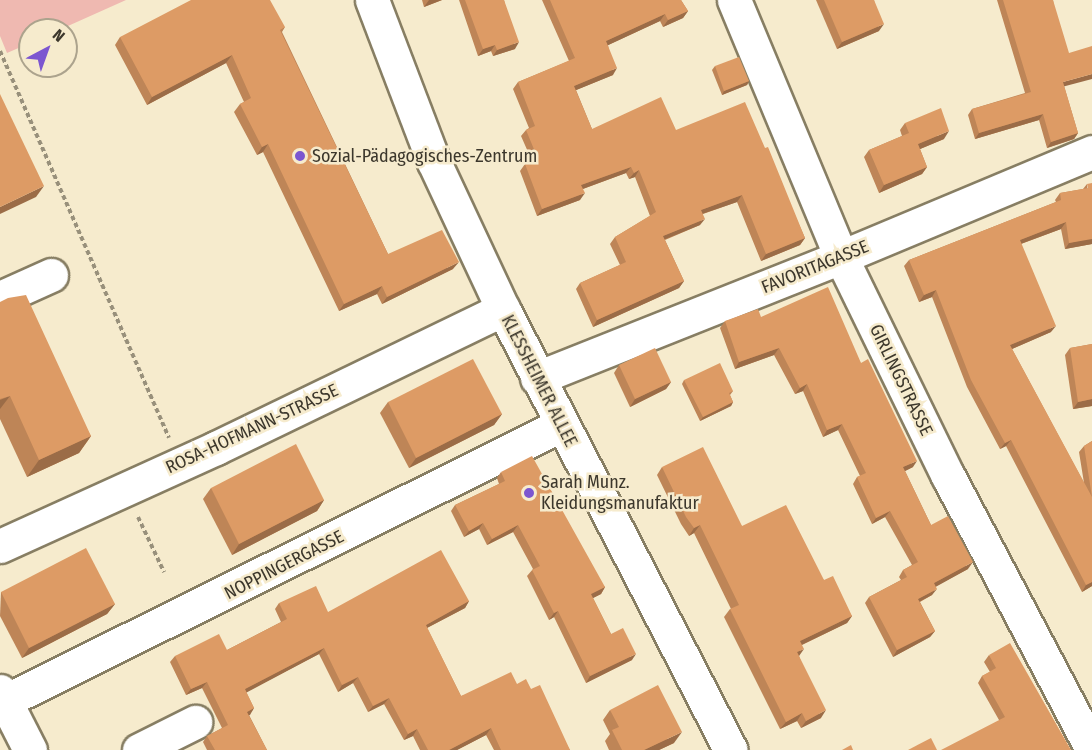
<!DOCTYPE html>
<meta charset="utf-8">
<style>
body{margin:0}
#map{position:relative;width:1092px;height:750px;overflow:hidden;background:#f6ebcd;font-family:"Fira Sans Condensed",sans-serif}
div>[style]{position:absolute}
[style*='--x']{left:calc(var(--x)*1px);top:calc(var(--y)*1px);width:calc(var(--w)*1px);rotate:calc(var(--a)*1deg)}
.green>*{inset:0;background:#efb9b1}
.path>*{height:4px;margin-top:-2px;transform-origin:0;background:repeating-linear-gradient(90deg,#98907b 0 4.5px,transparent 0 7.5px)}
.roads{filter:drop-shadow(2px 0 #877e63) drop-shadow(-2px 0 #877e63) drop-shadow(0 2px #877e63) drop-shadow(0 -2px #877e63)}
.minor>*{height:33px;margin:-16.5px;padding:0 16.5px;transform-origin:16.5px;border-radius:16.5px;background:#fff}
.wall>*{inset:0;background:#be8557}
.shaded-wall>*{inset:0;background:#9b6c47}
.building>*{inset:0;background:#dd9b65}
.dots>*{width:16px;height:16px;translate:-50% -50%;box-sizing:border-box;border:3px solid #f6ebcd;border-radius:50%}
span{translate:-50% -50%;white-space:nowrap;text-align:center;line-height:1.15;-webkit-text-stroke:5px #f6ebcd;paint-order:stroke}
.poi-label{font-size:18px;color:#3c372c}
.left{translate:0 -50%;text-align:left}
.street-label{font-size:18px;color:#3c372c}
.north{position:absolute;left:18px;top:18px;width:60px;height:60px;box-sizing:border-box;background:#f6ebcd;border:2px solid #aca38d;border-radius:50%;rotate:41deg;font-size:16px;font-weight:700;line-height:24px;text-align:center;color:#3c372c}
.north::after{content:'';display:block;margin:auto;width:21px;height:27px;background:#7c56d0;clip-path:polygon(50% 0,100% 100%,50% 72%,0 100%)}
</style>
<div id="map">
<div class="green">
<div style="clip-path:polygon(0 0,126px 0,59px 30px,30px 30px,30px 43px,7px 53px,0 36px)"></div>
</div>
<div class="path">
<div style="--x:0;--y:51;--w:422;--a:66.4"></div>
<div style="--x:138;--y:517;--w:61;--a:64.7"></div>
</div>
<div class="roads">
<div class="minor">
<div style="--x:372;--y:0;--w:173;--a:69.1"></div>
<div style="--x:434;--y:162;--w:162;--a:64.9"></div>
<div style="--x:503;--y:309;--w:496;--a:62.7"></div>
<div style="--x:734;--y:0;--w:278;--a:67.4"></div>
<div style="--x:841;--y:257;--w:244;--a:64"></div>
<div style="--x:948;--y:476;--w:309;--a:62.2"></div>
<div style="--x:0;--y:298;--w:56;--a:-24.3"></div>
<div style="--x:537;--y:378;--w:327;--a:-21.7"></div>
<div style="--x:841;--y:257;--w:272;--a:-22.7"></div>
<div style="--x:0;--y:546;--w:237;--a:-24.4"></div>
<div style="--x:216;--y:448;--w:319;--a:-25.8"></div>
<div style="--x:0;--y:691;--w:66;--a:63"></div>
<div style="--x:5;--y:701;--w:621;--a:-26.4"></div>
<div style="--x:139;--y:750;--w:63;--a:-26.6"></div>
</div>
</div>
<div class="wall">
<div style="clip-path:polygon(422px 0,442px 0,424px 7px)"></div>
<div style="clip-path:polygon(459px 0,504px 0,515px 49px,493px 56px,491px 51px,478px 56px)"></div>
<div style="clip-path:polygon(542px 0,681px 0,688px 11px,683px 18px,663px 27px,660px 21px,608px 45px,613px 75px,576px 90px,592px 129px,676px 130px,765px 148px,805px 238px,800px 245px,761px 261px,737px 202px,703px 214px,700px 225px,665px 240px,684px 281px,679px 288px,593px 327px,576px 289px,580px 283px,620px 265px,610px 244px,615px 237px,650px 216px,635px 177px,629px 179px,626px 173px,583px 189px,580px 200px,537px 216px,520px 171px,525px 164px,532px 161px,521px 136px,526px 130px,529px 128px,513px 89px,518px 82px,569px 61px)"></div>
<div style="clip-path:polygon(816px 0,874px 0,879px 31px,837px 49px)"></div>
<div style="clip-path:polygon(997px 0,1053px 0,1064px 86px,1078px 133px,1074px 139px,1047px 148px,1039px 120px,975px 139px,968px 115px,972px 109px,1025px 93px)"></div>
<div style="clip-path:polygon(285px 27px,282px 32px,388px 254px,453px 269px,382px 304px,377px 294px,339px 311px,263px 152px,257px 155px,234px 112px,240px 104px,244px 102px,226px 63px,147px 105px,115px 45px,120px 37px)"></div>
<div style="clip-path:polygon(715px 66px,749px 81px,747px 85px,722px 95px,712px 70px)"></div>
<div style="clip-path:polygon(905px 123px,944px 139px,920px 149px,927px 167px,922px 174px,879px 193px,864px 157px,869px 150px,902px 136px,900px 130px)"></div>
<div style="clip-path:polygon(1087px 184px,1092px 244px,1065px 249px,1061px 229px,1021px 244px,1051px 332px,1012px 349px,1084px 483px,1079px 452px,1084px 446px,1092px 441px,1092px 586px,1082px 592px,1006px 446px,1000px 449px,967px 387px,932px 297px,919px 302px,904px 266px,909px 260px,1056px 202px,1055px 200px,1060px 193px,1083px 189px)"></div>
<div style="clip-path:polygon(0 302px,91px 436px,79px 453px,27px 477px,0 419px)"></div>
<div style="clip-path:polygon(761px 317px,861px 363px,913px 467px,905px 471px,931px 525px,968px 569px,936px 586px,932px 595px,920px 602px,935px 631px,930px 637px,893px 657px,865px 603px,869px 597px,901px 580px,899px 577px,903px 570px,912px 565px,885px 517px,872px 524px,853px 484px,857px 477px,860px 476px,838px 430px,823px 437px,803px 391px,795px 394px,774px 355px,735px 369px,720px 328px,725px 321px)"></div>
<div style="clip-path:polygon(1092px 344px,1092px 406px,1073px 409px,1065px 355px,1070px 348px)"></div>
<div style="clip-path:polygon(619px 365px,671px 382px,666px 389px,630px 407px,614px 373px)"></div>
<div style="clip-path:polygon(684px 380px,733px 391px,730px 395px,733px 402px,731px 406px,700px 421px,682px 384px)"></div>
<div style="clip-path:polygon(388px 402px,502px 414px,494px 425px,409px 468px,380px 413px)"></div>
<div style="clip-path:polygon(662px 467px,742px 526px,824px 580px,852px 616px,847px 623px,802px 645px,799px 656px,821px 718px,801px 728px,797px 721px,780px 729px,724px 617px,730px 609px,731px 609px,694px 533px,689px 536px,681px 524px,657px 475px)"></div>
<div style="clip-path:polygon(501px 472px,605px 587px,601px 594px,593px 598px,611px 634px,632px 660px,586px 683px,554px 617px,549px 620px,527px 576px,533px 569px,513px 532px,487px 545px,479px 529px,464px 537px,451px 511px,455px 505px,499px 484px,497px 478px)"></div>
<div style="clip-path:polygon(211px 488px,324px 500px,317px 511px,232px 555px,203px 499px)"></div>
<div style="clip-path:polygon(1px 592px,115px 604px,107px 614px,22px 658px,0 616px)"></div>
<div style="clip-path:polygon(469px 601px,465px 608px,427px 628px,461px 696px,517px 684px,531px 689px,570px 750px,494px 750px,486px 735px,457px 750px,420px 750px,413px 736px,404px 740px,384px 704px,368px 712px,353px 683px,338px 692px,319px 654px,246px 692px,254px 708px,249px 715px,267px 750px,207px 750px,203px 742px,207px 736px,222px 728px,202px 688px,186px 695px,170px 662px,175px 656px,227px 650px,281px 622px,275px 609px,279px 603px,328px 612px)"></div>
<div style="clip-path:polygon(989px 655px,1071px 750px,999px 720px,978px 683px,982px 676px,990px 672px,984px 662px)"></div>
<div style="clip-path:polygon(610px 710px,674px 743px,659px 750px,609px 750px,605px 741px,610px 734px,603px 720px)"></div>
</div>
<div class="shaded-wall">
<div style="clip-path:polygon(429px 0,442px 0,424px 7px)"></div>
<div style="clip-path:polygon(688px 11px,683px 18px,663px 27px,668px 20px)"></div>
<div style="clip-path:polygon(665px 14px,660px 21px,602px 48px,606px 41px)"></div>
<div style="clip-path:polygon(884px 24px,879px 31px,837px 49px,842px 42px)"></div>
<div style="clip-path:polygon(519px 42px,515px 49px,493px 56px,497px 50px)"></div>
<div style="clip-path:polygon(495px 45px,491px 51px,478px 56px,483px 49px)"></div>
<div style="clip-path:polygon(232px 55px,226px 63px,147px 105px,152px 97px)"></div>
<div style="clip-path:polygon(617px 68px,613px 75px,569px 93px,574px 86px)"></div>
<div style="clip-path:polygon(1092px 74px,1092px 79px,1058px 88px,1063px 82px)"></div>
<div style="clip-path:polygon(749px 81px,747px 85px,722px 95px,724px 91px)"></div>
<div style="clip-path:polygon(1043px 114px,1039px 120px,975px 139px,979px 133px)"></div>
<div style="clip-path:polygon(949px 131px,944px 139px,913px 152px,918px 144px)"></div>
<div style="clip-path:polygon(1078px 133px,1074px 139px,1047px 148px,1051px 142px)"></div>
<div style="clip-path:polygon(268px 144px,263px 152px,257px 155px,262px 147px)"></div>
<div style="clip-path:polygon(631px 167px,626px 173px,577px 191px,581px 185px)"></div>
<div style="clip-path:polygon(927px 167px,922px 174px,879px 193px,884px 185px)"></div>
<div style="clip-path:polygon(639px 170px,635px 177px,629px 179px,634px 173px)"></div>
<div style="clip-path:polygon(44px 186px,36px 197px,0 214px,0 207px)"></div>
<div style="clip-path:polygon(585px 193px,580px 200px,537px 216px,542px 209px)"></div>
<div style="clip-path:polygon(742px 195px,737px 202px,696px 216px,701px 210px)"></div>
<div style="clip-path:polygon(705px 219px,700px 225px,658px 242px,663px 236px)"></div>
<div style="clip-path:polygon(1066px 222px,1061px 229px,1015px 246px,1020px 240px)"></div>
<div style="clip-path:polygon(805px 238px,800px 245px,761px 261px,766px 254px)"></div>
<div style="clip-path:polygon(1092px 238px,1092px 244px,1065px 249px,1069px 243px)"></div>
<div style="clip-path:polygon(459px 262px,453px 269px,382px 304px,387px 297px)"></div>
<div style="clip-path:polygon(684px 281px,679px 288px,593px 327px,597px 320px)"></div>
<div style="clip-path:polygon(382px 286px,377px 294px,339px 311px,344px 304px)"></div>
<div style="clip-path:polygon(936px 290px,932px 297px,919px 302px,924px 295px)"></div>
<div style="clip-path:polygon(1056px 326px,1051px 332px,1005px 352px,1010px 345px)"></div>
<div style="clip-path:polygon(779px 348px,774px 355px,735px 369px,739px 362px)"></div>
<div style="clip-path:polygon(671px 382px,666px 389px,630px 407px,635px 399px)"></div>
<div style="clip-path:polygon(807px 384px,803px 391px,795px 394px,800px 388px)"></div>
<div style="clip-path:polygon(10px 396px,0 409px,0 400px)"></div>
<div style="clip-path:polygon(1092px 399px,1092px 406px,1073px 409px,1078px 402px)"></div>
<div style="clip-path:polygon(733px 402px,731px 406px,700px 421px,703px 417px)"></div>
<div style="clip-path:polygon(502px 414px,494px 425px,409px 468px,416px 458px)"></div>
<div style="clip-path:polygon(842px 424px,838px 430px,823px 437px,827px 430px)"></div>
<div style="clip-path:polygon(91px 436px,79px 453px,27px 477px,39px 460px)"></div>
<div style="clip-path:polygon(1011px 440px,1006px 446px,1000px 449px,1005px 443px)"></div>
<div style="clip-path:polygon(917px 461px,913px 467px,899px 474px,903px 467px)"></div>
<div style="clip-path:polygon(324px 500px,317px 511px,232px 555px,239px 544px)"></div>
<div style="clip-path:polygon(890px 511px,885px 517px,872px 524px,876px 518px)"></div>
<div style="clip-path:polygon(483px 523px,479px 529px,464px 537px,469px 531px)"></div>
<div style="clip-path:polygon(518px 525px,513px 532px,487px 545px,492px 539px)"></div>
<div style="clip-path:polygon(700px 525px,694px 533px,689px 536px,694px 528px)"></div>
<div style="clip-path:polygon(973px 562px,968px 569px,930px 590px,934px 583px)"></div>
<div style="clip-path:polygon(1092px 582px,1092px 586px,1082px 592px,1086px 585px)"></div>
<div style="clip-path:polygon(605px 587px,601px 594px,587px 601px,591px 594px)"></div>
<div style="clip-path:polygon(937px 589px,932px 595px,913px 605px,918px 599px)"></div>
<div style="clip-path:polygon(469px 601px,465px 608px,421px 631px,426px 625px)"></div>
<div style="clip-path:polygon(115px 604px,107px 614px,22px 658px,29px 648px)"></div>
<div style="clip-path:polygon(558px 611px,554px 617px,549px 620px,554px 613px)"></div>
<div style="clip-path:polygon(852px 616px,847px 623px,795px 648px,800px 641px)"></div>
<div style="clip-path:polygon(935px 631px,930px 637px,893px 657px,897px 650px)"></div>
<div style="clip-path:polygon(324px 648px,319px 654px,240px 696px,245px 689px)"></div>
<div style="clip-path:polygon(804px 649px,799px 656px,797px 652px)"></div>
<div style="clip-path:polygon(636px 654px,632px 660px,586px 683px,590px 676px)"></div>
<div style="clip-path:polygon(358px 677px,353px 683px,338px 692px,342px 685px)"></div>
<div style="clip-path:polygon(207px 682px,202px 688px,186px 695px,191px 689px)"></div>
<div style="clip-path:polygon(389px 698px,384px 704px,368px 712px,373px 706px)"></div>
<div style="clip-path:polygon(254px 708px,250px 715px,243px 718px,247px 712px)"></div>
<div style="clip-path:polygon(826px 710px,821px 718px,801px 728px,806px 721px)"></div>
<div style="clip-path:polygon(802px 713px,797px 721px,780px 729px,786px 722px)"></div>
<div style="clip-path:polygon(491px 728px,486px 735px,457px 750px,449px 750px)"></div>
<div style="clip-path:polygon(417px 729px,413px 736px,404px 740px,408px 734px)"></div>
<div style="clip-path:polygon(682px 732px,674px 743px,659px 750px,644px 750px)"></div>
</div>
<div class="building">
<div style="clip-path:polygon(191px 0,270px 0,285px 27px,280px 30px,388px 254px,442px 230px,459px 262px,387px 297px,382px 286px,344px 304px,268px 144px,262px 147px,240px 104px,251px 98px,232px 55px,152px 97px,120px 37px)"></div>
<div style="clip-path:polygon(465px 0,504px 0,519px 42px,497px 50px,495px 45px,483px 49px)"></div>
<div style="clip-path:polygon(550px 0,681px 0,688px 11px,668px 20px,665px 14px,606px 41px,617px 68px,574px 86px,592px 129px,661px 97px,676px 130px,745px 102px,765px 148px,768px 147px,805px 238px,766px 254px,742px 195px,701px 210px,705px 219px,663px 236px,684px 281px,597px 320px,580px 283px,626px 262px,615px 237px,656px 212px,639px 170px,634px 173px,631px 167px,581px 185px,585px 193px,542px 209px,525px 164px,538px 159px,526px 130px,535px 126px,518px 82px,575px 58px)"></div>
<div style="clip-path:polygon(824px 0,874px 0,884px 24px,842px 42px)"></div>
<div style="clip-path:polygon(1003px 0,1053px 0,1069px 53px,1092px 46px,1092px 74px,1063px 82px,1078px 133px,1051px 142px,1043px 114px,979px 133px,972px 109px,1031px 92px)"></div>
<div style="clip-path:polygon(739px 57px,749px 81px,724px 91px,715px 66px)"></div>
<div style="clip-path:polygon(0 94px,44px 186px,0 207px)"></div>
<div style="clip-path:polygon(941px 108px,949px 131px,918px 144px,927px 167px,884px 185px,869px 150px,909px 133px,905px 123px)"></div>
<div style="clip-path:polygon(1092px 183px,1092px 239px,1069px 243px,1066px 222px,1020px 240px,1056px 326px,1010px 345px,1092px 497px,1084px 446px,1092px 441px,1092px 582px,1086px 585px,1011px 440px,1005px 443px,971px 380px,936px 290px,924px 295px,909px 260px,1061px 200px,1060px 193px,1088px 188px,1087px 184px)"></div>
<div style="clip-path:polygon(828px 287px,861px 363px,868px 359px,917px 461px,903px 467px,931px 525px,948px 516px,973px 562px,934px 583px,937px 589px,918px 599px,935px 631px,897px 650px,869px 597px,907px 577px,903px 570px,918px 562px,890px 511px,876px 518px,857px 477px,866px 473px,842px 424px,827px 430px,807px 384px,800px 388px,779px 348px,739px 362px,725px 321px,758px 309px,761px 317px)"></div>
<div style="clip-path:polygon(26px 295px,91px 436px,39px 460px,10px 396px,0 399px,0 302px,8px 298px)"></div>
<div style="clip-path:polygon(1092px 344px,1092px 399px,1078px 402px,1070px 348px)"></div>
<div style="clip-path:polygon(655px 348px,671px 382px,635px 399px,619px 365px)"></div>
<div style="clip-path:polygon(473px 359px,502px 414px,416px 458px,388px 402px)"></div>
<div style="clip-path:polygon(720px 363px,733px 391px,729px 393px,733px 402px,703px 417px,684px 380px)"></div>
<div style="clip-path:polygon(296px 444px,324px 500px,239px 544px,211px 488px)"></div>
<div style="clip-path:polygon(703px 447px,742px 526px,786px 505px,824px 580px,833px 576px,852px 616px,800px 641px,804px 649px,797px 652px,826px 710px,806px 721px,802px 713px,786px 722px,730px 609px,739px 605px,700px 525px,694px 528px,686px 517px,662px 467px)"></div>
<div style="clip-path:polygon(532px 456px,605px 587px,591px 594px,611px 634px,623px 628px,636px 654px,590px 676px,558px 611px,554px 613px,532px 570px,540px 566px,518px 525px,492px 539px,483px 523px,469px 531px,455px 505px,505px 481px,501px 472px)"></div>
<div style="clip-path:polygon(86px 548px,115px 604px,29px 648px,1px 592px)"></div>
<div style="clip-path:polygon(441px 550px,469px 601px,426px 625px,461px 696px,511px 672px,517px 684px,526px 679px,531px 689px,540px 685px,570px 750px,501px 750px,491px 728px,449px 750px,428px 750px,417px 729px,408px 734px,389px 698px,373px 706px,358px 677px,342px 685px,324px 648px,245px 689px,254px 708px,247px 712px,267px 750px,215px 750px,207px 736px,228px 725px,207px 682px,191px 689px,175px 656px,219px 634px,227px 650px,287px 619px,279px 603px,316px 586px,328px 612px)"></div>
<div style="clip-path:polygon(1010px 643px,1071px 750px,941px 750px,1005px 717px,982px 676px,996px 668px,989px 655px)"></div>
<div style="clip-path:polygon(658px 685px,682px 732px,644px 750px,622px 750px,612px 730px,619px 727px,610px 710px)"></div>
<div style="clip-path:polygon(931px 738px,937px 750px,908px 750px)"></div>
<div style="clip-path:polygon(851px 745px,853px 750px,842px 750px)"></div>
</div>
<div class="dots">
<div style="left:300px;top:156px;background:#7c56d0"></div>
<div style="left:529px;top:493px;background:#7c56d0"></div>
</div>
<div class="poi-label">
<span class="left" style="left:312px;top:156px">Sozial-Pädagogisches-Zentrum</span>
<span class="left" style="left:541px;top:493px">Sarah Munz.<br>Kleidungsmanufaktur</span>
</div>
<div class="street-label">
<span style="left:815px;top:267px;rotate:-22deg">FAVORITAGASSE</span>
<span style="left:901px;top:380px;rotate:64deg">GIRLINGSTRASSE</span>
<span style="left:539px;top:381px;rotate:63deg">KLESSHEIMER ALLEE</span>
<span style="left:252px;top:429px;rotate:-25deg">ROSA-HOFMANN-STRASSE</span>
<span style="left:284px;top:565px;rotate:-27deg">NOPPINGERGASSE</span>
</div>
<div class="north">N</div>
</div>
